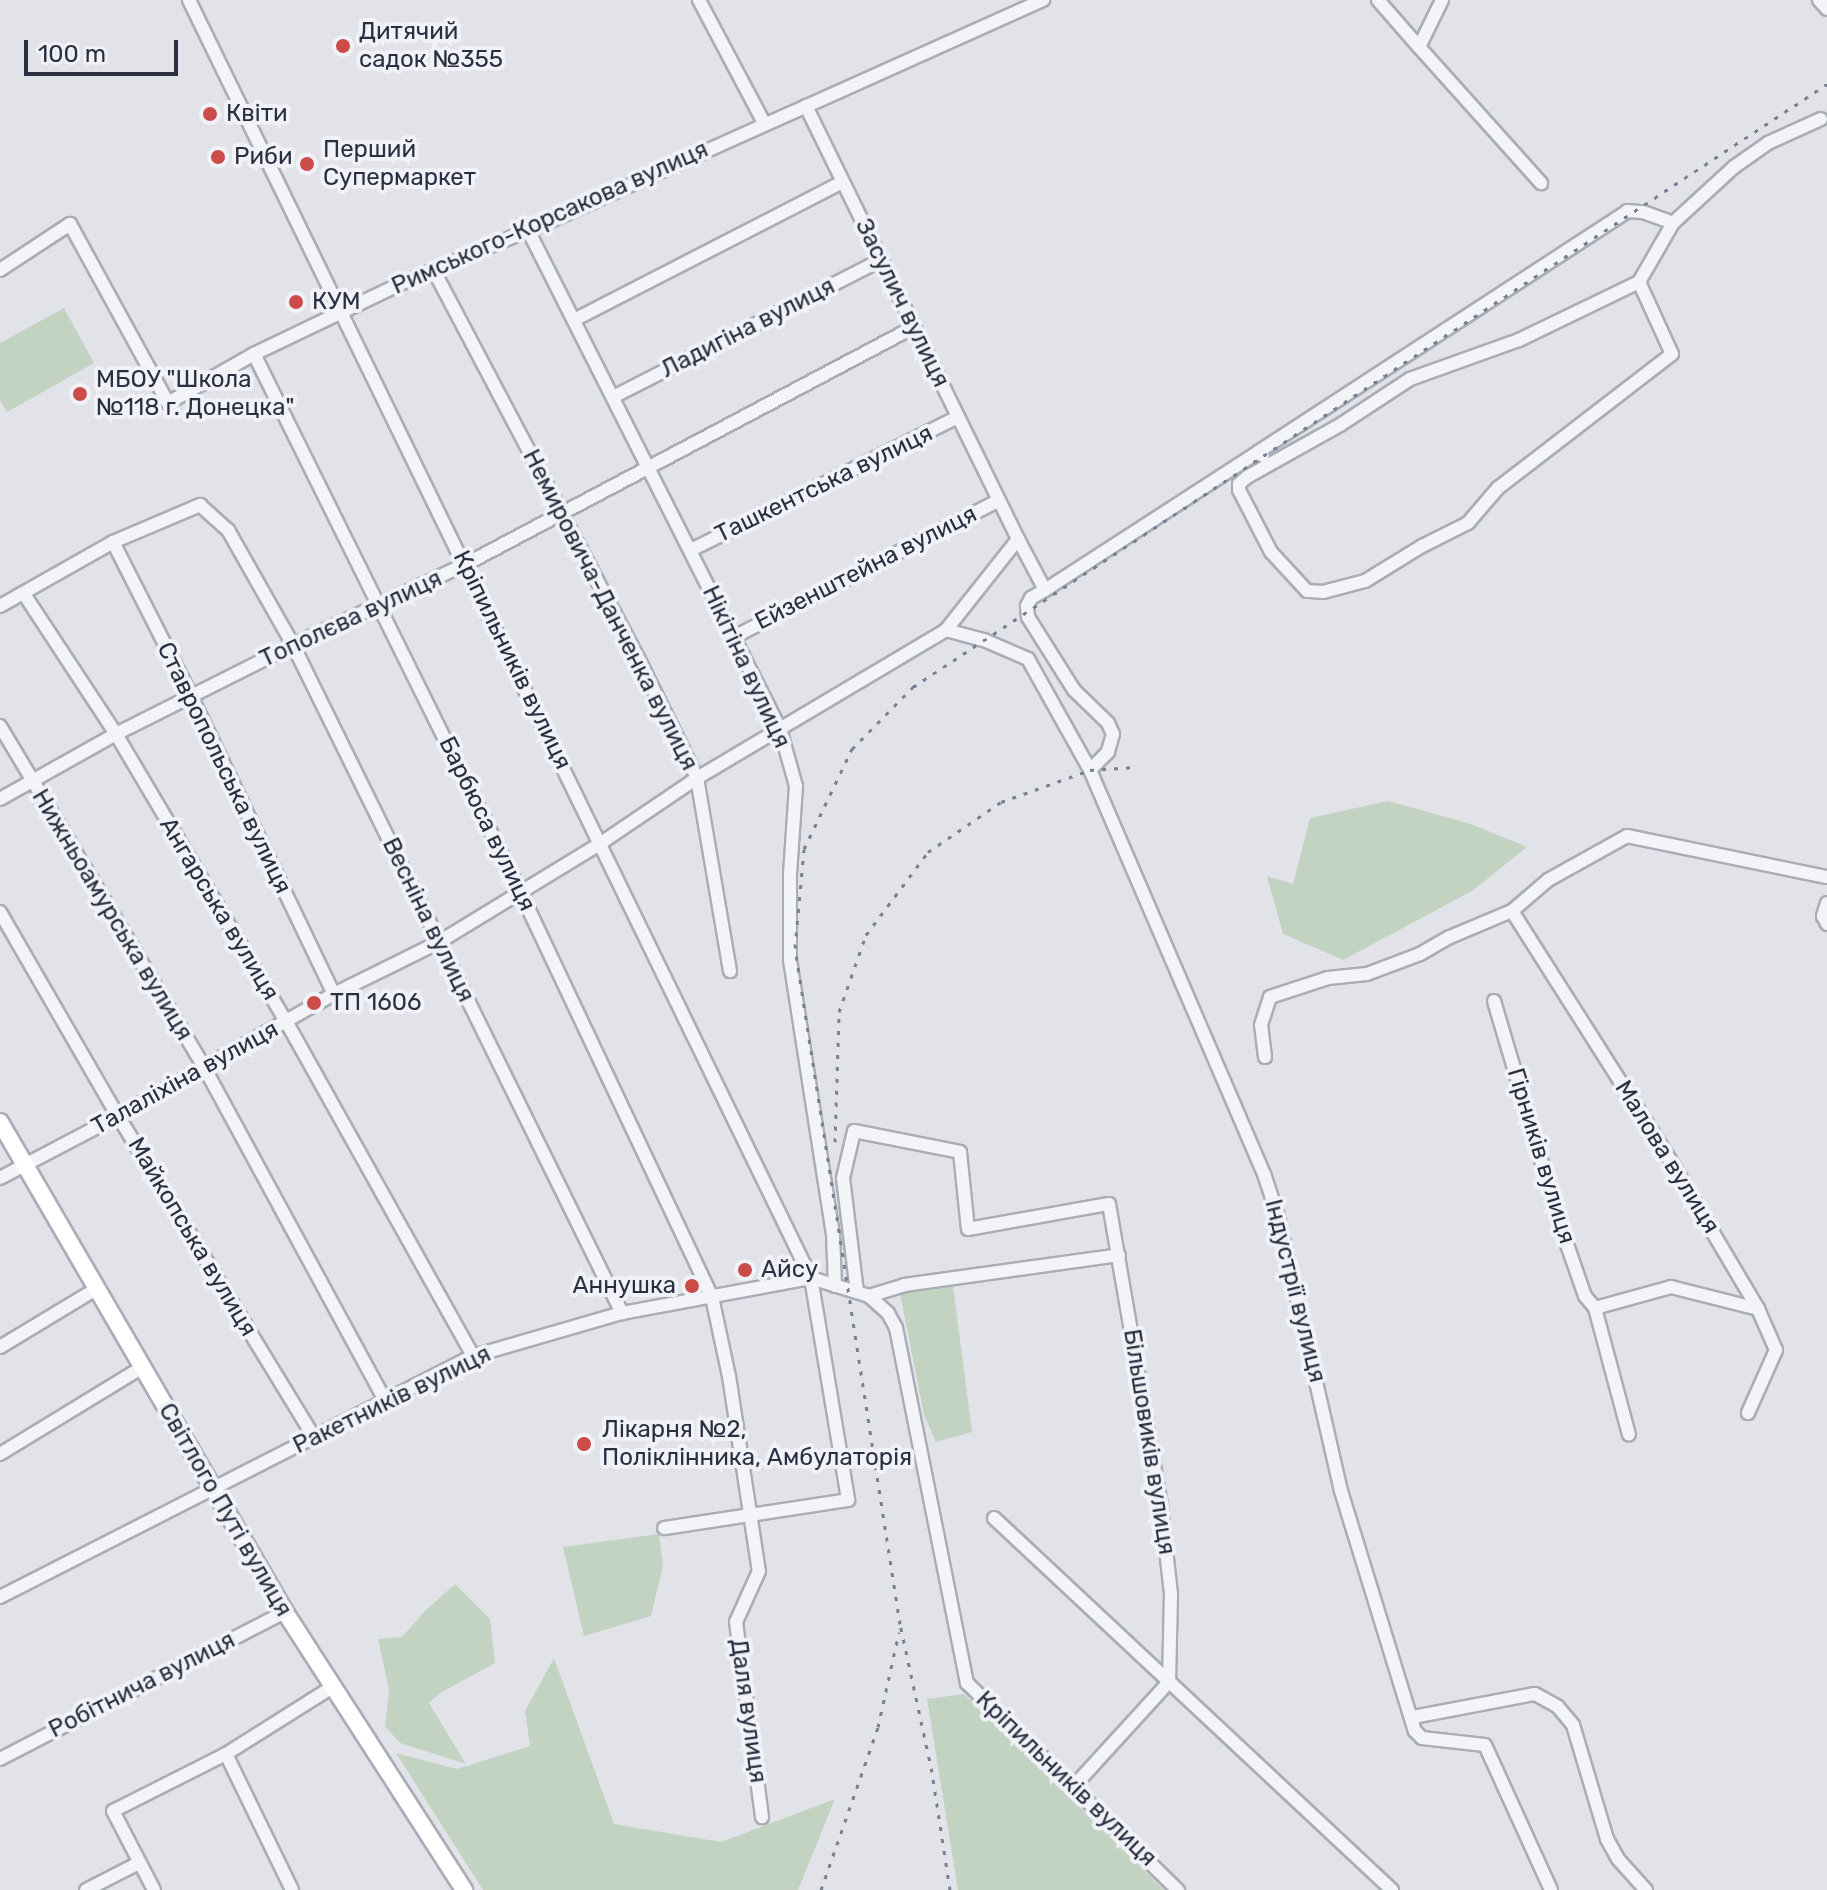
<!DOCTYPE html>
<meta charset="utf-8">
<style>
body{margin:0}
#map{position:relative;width:1827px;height:1890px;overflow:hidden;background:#e1e3e9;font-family:Rubik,sans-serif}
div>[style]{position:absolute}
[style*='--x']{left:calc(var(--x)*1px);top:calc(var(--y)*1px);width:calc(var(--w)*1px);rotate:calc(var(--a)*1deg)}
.green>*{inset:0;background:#c3d3c2}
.roads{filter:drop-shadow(2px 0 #aaadb6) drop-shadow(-2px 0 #aaadb6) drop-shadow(0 2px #aaadb6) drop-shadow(0 -2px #aaadb6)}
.minor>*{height:12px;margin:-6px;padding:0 6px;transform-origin:6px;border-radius:6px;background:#f3f4f7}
.major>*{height:16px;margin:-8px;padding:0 8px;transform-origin:8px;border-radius:8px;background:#fff}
.rail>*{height:3px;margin-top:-1.5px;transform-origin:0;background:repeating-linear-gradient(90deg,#7b7f92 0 4px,transparent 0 12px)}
.dots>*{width:22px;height:22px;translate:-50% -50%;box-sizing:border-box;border:4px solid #f0f2f7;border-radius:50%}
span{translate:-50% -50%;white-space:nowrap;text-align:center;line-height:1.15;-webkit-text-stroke:8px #f0f2f7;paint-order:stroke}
.poi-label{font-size:24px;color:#2a2e40}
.left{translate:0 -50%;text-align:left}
.right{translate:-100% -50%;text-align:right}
.street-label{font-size:24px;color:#2a2e40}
.scale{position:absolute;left:24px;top:40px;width:154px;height:36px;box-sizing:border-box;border:4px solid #2a2e40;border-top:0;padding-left:10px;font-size:24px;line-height:28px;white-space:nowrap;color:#2a2e40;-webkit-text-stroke:6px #f0f2f7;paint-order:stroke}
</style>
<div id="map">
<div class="green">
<div style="clip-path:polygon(64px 308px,94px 363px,7px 412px,0 400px,0 343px)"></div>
<div style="clip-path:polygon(1388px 801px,1471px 824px,1527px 847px,1472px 891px,1343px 960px,1283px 934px,1267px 876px,1293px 884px,1310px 818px)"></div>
<div style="clip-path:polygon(953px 1286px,972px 1432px,936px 1442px,924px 1415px,900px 1293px)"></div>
<div style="clip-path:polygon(659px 1534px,663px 1565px,651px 1616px,584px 1636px,563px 1547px)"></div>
<div style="clip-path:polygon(455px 1584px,490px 1619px,495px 1663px,440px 1693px,429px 1703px,466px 1764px,400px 1743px,385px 1726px,389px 1690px,378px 1639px,402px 1637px,425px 1611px)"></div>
<div style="clip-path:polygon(554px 1658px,614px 1824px,721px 1842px,835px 1799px,798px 1890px,483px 1890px,396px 1753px,457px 1769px,530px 1746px,525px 1711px)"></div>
<div style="clip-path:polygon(964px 1694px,1164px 1890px,958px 1890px,927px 1699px)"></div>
</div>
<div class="roads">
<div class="minor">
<div style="--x:189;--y:0;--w:1421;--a:64.05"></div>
<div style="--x:811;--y:1278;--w:61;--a:17.2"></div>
<div style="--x:869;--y:1296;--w:25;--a:42"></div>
<div style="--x:888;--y:1313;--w:17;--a:62"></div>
<div style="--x:896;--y:1328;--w:362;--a:78.7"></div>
<div style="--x:967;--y:1683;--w:296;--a:44.5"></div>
<div style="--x:699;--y:0;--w:139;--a:62.1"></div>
<div style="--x:1378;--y:0;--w:62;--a:48.9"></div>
<div style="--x:1419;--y:47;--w:52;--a:-63.9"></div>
<div style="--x:1819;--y:0;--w:12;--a:48"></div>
<div style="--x:1419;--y:47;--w:183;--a:48.1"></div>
<div style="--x:528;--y:230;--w:559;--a:63.21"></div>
<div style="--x:780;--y:729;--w:59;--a:74.3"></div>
<div style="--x:796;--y:786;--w:88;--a:93.9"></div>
<div style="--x:790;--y:874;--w:86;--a:90"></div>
<div style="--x:790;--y:960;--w:277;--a:81.1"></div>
<div style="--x:833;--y:1234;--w:52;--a:87.8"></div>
<div style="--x:433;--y:269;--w:442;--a:62.2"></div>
<div style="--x:639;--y:660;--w:131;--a:63.8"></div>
<div style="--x:697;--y:778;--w:196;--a:80.3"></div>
<div style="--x:0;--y:270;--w:84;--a:-33.3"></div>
<div style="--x:70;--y:224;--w:204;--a:61.3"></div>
<div style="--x:168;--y:403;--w:99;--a:-29.7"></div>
<div style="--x:254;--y:354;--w:162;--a:-25.6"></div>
<div style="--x:400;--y:284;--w:158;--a:-22.7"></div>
<div style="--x:546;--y:223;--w:545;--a:-24.17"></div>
<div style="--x:1639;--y:282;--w:79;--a:65.4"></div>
<div style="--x:1672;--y:354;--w:220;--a:142.4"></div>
<div style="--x:1498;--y:488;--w:46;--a:130.6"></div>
<div style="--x:1468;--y:523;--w:51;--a:153.4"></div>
<div style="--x:1422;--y:546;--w:67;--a:148.4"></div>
<div style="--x:1365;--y:581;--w:43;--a:165.3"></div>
<div style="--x:1323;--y:592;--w:16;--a:-176"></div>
<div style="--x:1307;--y:591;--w:53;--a:-132.7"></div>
<div style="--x:1271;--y:552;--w:70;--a:-117.3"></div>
<div style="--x:1239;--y:490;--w:6;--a:-90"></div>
<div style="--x:1239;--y:484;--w:11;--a:-41"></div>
<div style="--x:1247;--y:477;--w:107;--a:-29.2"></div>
<div style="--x:1340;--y:425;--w:84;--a:-33.3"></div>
<div style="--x:1410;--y:379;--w:116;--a:-19.7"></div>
<div style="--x:1519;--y:340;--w:133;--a:-25.8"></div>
<div style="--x:1639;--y:282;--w:68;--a:-60"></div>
<div style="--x:1673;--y:223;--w:83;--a:-42.6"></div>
<div style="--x:1734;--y:167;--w:42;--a:-35.2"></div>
<div style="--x:1768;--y:143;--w:58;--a:-24.4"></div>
<div style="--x:574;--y:320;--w:302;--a:-27.2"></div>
<div style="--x:254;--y:354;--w:599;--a:63.65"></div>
<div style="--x:520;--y:891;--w:449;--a:64.7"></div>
<div style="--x:712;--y:1297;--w:81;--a:77.9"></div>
<div style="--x:729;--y:1376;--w:197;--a:81.3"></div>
<div style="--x:759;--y:1571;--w:56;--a:114.3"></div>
<div style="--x:736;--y:1622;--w:197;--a:82.4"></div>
<div style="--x:615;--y:396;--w:299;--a:-27.1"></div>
<div style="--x:1258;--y:452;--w:441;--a:-33.1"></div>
<div style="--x:1627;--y:211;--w:16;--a:4"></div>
<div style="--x:1643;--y:212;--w:32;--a:20"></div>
<div style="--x:1018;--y:539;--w:58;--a:62.1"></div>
<div style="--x:1045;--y:590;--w:254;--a:-32.9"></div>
<div style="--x:1258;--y:452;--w:6;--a:39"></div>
<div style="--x:113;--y:542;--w:173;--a:63.1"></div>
<div style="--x:191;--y:696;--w:331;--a:64.4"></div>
<div style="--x:691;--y:550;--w:298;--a:-26.5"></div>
<div style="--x:1045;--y:590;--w:16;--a:150"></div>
<div style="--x:1031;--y:598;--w:9;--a:117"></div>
<div style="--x:1027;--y:606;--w:11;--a:85"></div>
<div style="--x:1028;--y:617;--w:86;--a:57.8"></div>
<div style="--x:1074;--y:690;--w:47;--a:44.1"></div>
<div style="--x:1108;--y:723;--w:12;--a:66"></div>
<div style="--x:1113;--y:734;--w:19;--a:106"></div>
<div style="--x:1108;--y:752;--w:25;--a:135"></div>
<div style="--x:24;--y:594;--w:168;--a:56.7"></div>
<div style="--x:116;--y:734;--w:336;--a:59.4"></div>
<div style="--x:287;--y:1023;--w:381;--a:60.8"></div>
<div style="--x:0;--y:606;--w:130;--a:-29.5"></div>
<div style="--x:113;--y:542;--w:95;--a:-23"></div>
<div style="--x:200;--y:505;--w:38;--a:42"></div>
<div style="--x:228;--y:530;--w:132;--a:60.5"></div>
<div style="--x:293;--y:645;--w:745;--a:63.78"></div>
<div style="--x:946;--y:630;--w:39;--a:15"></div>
<div style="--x:984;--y:640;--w:48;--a:23.4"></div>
<div style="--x:1028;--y:659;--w:127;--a:60.8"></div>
<div style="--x:1090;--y:770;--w:443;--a:66.7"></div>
<div style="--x:1265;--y:1177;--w:41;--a:71.6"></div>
<div style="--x:1278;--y:1216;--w:282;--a:77.1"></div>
<div style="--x:1341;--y:1491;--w:251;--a:72.9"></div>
<div style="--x:1415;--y:1731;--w:10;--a:45"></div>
<div style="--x:1422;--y:1738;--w:63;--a:6.3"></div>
<div style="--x:1485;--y:1745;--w:159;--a:65.5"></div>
<div style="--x:734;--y:637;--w:298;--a:-27.3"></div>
<div style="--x:0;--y:726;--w:397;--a:59.1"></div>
<div style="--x:204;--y:1067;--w:378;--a:61.5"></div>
<div style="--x:0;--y:799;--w:133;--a:-29.3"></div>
<div style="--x:116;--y:734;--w:198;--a:-26.7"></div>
<div style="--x:293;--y:645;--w:191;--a:-25.1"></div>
<div style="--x:466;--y:564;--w:507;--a:-27.88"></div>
<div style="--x:1827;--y:903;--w:14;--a:107"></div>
<div style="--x:1823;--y:916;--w:9;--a:63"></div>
<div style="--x:1512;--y:911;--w:295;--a:57.6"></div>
<div style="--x:1670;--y:1160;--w:173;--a:59.4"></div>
<div style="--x:1758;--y:1309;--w:45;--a:66.3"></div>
<div style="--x:1776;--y:1350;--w:69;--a:114"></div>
<div style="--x:0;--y:912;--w:236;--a:60"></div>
<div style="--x:118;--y:1116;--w:375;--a:58.6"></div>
<div style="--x:1494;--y:1001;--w:239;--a:73.5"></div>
<div style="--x:1562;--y:1230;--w:70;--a:70.8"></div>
<div style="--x:1585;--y:1296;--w:16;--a:50"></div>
<div style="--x:1595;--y:1308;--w:131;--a:75"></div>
<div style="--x:1265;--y:1057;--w:32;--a:-97"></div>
<div style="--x:1261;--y:1025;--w:29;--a:-72"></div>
<div style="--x:1270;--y:997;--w:61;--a:-18.1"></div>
<div style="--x:1328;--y:978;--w:39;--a:-6"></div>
<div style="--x:1367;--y:974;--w:57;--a:-20.7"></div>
<div style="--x:1420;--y:954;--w:34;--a:-30"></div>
<div style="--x:1450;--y:937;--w:67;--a:-22.8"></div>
<div style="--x:1512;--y:911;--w:48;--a:-40.7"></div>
<div style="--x:1548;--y:880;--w:90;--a:-29.1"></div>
<div style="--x:1627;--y:836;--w:204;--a:11.6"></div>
<div style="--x:0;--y:1178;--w:133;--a:-27.7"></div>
<div style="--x:118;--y:1116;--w:248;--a:-29.5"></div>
<div style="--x:334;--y:994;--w:117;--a:-26.3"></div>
<div style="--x:439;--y:942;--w:190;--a:-31.4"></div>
<div style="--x:601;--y:843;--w:116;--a:-34.1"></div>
<div style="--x:697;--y:778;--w:290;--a:-30.7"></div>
<div style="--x:946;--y:630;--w:116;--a:-51.6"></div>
<div style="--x:1018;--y:539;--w:482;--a:-116.1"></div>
<div style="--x:857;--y:1292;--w:115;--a:-97"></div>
<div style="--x:843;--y:1178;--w:48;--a:-76.8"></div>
<div style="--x:854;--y:1131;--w:108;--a:11.2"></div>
<div style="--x:960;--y:1152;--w:77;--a:84.1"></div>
<div style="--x:968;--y:1229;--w:143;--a:-10.1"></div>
<div style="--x:1109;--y:1204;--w:305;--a:80.2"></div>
<div style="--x:1161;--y:1505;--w:90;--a:83.6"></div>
<div style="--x:1171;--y:1594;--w:88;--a:91.3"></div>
<div style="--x:1169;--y:1682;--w:141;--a:132.4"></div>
<div style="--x:869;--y:1296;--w:37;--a:-17"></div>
<div style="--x:904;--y:1285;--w:217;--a:-7.9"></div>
<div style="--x:1595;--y:1308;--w:79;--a:-15.4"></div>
<div style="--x:1671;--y:1287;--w:90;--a:14.2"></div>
<div style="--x:0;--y:1347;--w:112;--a:-31.1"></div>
<div style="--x:0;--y:1454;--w:165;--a:-31.4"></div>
<div style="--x:994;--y:1518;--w:545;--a:43.07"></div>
<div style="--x:0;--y:1597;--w:531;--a:-27"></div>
<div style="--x:473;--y:1356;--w:155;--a:-16.1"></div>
<div style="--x:622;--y:1313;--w:192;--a:-10.5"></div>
<div style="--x:811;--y:1278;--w:225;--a:80.5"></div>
<div style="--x:848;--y:1500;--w:186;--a:171.3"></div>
<div style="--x:1413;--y:1717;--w:124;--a:-10.7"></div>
<div style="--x:1535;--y:1694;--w:26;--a:29"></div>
<div style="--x:1558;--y:1707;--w:23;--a:50"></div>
<div style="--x:1573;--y:1725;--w:119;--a:73.4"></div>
<div style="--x:1607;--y:1839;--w:23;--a:61"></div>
<div style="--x:1618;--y:1859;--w:42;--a:47.9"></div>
<div style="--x:226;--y:1754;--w:151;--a:64.1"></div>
<div style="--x:0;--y:1759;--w:321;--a:-27.3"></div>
<div style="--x:86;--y:1890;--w:59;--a:-27"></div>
<div style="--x:154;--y:1890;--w:89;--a:-117.4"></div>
<div style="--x:113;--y:1811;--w:127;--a:-26.8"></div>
<div style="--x:226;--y:1754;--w:124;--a:-32.2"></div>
</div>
<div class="major">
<div style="--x:0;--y:1122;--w:567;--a:59.82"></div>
<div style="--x:285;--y:1612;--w:331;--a:57.2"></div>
</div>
</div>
<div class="rail">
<div style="--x:835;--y:1142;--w:130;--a:-88.2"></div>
<div style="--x:839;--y:1012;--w:82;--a:-70.7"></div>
<div style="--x:866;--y:935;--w:104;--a:-53.2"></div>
<div style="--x:928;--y:852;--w:88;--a:-34.4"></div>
<div style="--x:1001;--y:802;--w:95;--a:-19.8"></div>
<div style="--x:1090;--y:770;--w:46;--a:-3.7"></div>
<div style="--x:821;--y:1890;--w:173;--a:-70.7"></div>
<div style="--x:878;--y:1727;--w:97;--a:-77.5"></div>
<div style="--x:950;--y:1890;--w:119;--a:-98.7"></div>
<div style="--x:932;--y:1772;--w:151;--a:-102.2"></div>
<div style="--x:900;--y:1624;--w:684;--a:-98.83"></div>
<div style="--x:795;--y:948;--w:99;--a:-84.8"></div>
<div style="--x:804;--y:849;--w:111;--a:-64.4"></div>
<div style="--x:852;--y:749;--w:87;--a:-45.5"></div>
<div style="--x:913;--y:687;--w:1095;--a:-33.41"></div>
</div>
<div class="dots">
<div style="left:343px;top:46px;background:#cb4c49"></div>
<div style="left:210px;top:114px;background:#cb4c49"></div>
<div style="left:218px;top:157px;background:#cb4c49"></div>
<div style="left:307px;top:164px;background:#cb4c49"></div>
<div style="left:296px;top:302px;background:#cb4c49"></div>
<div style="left:80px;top:394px;background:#cb4c49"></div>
<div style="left:314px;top:1003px;background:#cb4c49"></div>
<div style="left:745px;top:1270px;background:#cb4c49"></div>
<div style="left:692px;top:1286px;background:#cb4c49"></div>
<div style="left:584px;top:1444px;background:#cb4c49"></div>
</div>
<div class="poi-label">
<span class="left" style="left:359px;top:46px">Дитячий<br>садок №355</span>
<span class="left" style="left:226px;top:114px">Квіти</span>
<span class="left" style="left:323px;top:164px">Перший<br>Супермаркет</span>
<span class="left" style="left:234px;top:157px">Риби</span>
<span class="left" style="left:312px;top:302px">КУМ</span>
<span class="left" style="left:96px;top:394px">МБОУ "Школа<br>№118 г. Донецка"</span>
<span class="left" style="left:330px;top:1003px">ТП 1606</span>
<span class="left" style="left:761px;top:1270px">Айсу</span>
<span class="right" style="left:676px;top:1286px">Аннушка</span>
<span class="left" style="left:602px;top:1444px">Лікарня №2,<br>Поліклінника, Амбулаторія</span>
</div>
<div class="street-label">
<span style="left:550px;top:218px;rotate:-24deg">Римського-Корсакова вулиця</span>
<span style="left:902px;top:303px;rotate:64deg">Засулич вулиця</span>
<span style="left:748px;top:328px;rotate:-27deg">Ладигіна вулиця</span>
<span style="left:824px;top:484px;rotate:-26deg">Ташкентська вулиця</span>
<span style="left:866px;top:568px;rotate:-27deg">Ейзенштейна вулиця</span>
<span style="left:610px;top:610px;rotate:63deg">Немировича-Данченка вулиця</span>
<span style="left:351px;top:619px;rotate:-25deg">Тополєва вулиця</span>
<span style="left:512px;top:660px;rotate:64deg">Кріпильників вулиця</span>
<span style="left:746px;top:667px;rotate:65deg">Нікітіна вулиця</span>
<span style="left:224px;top:768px;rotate:64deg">Ставропольська вулиця</span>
<span style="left:487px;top:824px;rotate:64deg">Барбюса вулиця</span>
<span style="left:219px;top:909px;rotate:59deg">Ангарська вулиця</span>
<span style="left:112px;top:915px;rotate:59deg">Нижньоамурська вулиця</span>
<span style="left:428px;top:920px;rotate:64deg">Весніна вулиця</span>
<span style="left:185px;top:1078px;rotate:-29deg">Талаліхіна вулиця</span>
<span style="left:1541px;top:1156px;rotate:73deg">Гірників вулиця</span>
<span style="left:1667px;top:1157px;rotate:58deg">Малова вулиця</span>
<span style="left:192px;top:1237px;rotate:59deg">Майкопська вулиця</span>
<span style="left:1295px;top:1291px;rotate:76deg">Індустрії вулиця</span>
<span style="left:392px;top:1400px;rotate:-26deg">Ракетників вулиця</span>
<span style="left:1149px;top:1442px;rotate:81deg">Більшовиків вулиця</span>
<span style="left:225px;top:1510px;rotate:60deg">Світлого Путі вулиця</span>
<span style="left:142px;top:1685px;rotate:-27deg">Робітнича вулиця</span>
<span style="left:748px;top:1711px;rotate:82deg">Даля вулиця</span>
<span style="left:1066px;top:1779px;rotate:44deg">Кріпильників вулиця</span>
</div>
<div class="scale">100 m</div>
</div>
